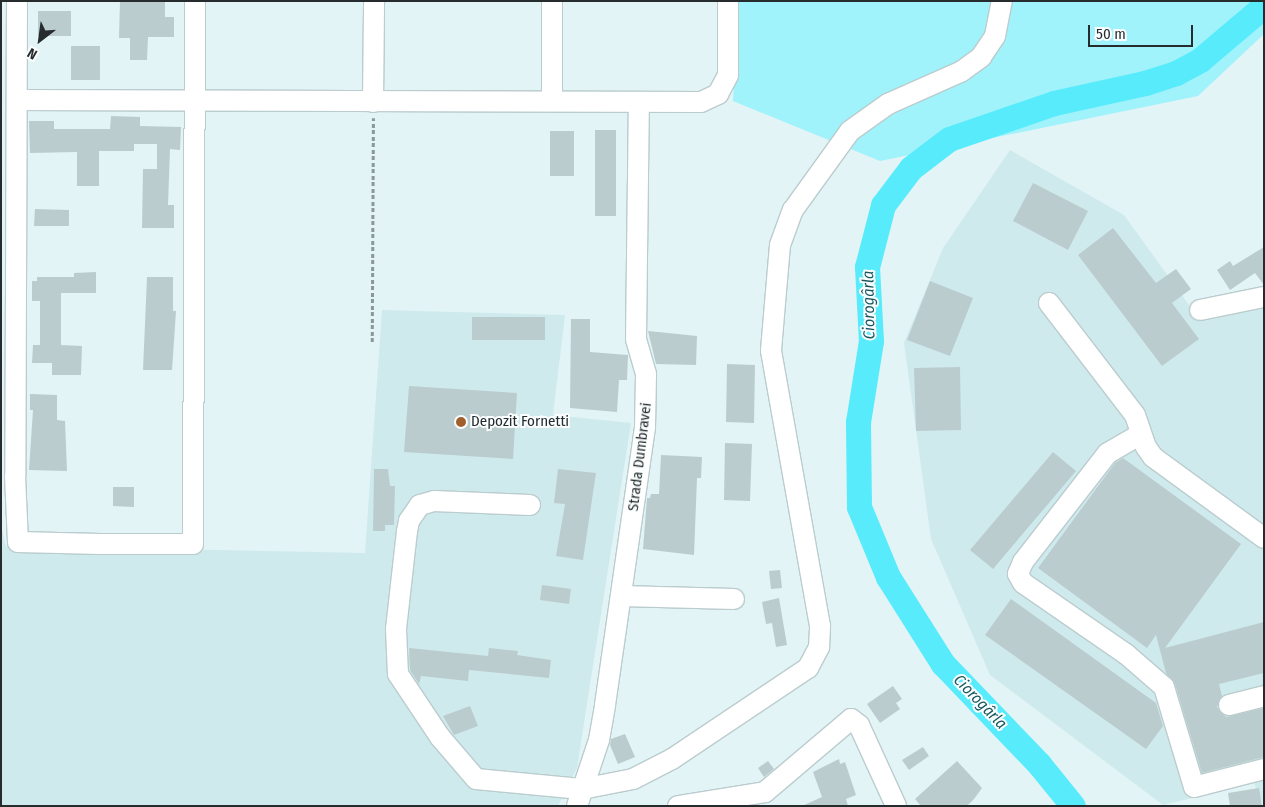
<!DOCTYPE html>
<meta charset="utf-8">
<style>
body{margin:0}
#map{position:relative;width:1265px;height:807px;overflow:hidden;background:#e2f4f6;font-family:"Fira Sans Condensed",sans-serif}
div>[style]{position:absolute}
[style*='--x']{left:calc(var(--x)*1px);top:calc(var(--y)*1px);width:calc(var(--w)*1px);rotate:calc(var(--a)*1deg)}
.built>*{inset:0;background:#cfeaed}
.green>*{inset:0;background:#a0f2fb}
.river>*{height:25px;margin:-12.5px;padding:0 12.5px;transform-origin:12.5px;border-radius:12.5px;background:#57ebfb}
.building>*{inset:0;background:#bbccce}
.path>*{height:2.5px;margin-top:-1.25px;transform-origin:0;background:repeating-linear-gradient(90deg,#8b9799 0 4px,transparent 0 6.5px)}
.roads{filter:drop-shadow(1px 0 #bbccce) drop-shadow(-1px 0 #bbccce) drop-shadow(0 1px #bbccce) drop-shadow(0 -1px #bbccce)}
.minor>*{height:20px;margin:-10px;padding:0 10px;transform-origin:10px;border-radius:10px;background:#fff}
.dots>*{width:14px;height:14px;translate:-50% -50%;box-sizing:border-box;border:2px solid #fbfeff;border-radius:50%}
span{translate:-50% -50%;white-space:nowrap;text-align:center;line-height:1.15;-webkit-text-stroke:4px #fbfeff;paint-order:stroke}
.poi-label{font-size:15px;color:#262c2d}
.left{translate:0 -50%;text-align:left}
.street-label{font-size:15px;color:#262c2d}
.water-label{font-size:16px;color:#19575e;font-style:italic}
.frame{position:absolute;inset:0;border:2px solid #262c2d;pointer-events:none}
.north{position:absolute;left:15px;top:15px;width:50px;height:50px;-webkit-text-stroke:4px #fbfeff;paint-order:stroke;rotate:210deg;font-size:14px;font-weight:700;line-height:20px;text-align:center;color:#262c2d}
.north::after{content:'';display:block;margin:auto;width:18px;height:22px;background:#262c2d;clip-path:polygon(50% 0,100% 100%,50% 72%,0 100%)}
.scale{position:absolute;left:1088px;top:25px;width:105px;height:22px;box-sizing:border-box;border:2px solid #262c2d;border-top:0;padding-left:6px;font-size:15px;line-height:18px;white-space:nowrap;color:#262c2d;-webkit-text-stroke:4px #fbfeff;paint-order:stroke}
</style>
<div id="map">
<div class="built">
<div style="clip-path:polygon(1010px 150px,1124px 215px,1197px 316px,1264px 309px,1264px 806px,1254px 783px,1163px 805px,990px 675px,931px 539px,904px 343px,943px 248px)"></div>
<div style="clip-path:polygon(382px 310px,565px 315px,553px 415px,631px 423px,577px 768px,558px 806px,1px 806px,1px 526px,6px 546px,365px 553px)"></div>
</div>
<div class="green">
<div style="clip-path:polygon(739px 1px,1264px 1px,1264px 34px,1198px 96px,880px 161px,733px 101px)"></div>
</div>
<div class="river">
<div style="--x:1073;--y:806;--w:54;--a:-129"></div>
<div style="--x:1039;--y:764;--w:139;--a:-133.8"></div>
<div style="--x:943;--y:664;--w:103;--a:-122.3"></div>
<div style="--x:888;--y:577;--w:76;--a:-112.5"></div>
<div style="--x:859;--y:507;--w:85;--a:-90.7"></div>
<div style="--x:858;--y:422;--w:82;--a:-80.9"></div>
<div style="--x:871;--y:341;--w:74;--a:-93.1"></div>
<div style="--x:867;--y:267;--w:64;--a:-75.5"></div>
<div style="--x:883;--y:205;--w:46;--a:-52.9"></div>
<div style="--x:911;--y:168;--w:48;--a:-37.3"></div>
<div style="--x:949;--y:139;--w:111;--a:-18.9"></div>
<div style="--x:1054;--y:103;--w:93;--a:-12.4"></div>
<div style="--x:1145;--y:83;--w:33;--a:-18"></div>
<div style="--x:1176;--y:73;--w:27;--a:-28"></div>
<div style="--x:1200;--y:60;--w:84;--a:-40.2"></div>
</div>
<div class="building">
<div style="clip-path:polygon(120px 1px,165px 1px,165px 17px,174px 17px,174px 37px,148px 37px,147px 60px,130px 60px,130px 38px,119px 38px)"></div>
<div style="clip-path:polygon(38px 11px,71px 11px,71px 36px,38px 36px)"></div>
<div style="clip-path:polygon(71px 46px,100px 46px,100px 80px,71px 80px)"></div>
<div style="clip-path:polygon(111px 116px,140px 117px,140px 126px,181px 127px,180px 150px,170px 149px,168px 205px,174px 205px,174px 228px,142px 228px,143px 169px,157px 169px,157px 144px,134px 144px,134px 151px,99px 151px,99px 186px,77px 186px,77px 152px,30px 153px,29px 121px,54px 121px,54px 129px,110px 129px)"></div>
<div style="clip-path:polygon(595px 130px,616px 130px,616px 216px,595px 216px)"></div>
<div style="clip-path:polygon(550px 131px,574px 131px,574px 176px,550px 176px)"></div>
<div style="clip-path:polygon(1033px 183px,1088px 211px,1068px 250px,1013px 221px)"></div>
<div style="clip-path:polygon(35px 209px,69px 210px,69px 226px,34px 226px)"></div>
<div style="clip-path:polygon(1113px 228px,1156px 283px,1176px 269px,1191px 289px,1172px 303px,1199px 339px,1162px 366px,1078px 255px)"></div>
<div style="clip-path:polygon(1264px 247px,1264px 285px,1255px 273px,1230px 290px,1217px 270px,1230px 261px,1233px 266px)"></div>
<div style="clip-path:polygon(96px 272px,96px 293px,61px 293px,61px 345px,82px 346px,81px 375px,52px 375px,52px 363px,32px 363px,33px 345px,40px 345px,40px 301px,32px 301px,32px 281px,37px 281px,37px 277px,74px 277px,74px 273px)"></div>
<div style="clip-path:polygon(147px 277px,173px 277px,173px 311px,176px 311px,172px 370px,143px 370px)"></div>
<div style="clip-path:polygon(930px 281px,973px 298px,950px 356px,907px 340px)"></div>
<div style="clip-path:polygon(472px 317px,545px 317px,545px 340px,472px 340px)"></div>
<div style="clip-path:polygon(571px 319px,590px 319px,590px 352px,628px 355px,627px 380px,619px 380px,617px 412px,570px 408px)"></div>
<div style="clip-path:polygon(648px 331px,697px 336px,696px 365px,656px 364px)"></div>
<div style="clip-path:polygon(727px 364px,755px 365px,754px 423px,726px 422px)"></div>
<div style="clip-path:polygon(960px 367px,961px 430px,916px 431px,914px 368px)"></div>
<div style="clip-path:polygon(409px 386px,517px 393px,513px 459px,404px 452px)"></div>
<div style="clip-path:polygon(30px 394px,57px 395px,57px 420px,65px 421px,67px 471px,29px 470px,33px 410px,30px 410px)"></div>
<div style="clip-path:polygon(725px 443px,752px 444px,750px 501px,724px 500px)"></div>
<div style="clip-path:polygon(1053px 452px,1076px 471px,993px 569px,970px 550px)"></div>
<div style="clip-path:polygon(661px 455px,702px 457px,701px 478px,697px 478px,694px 555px,643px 549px,647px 498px,650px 498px,651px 494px,659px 494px)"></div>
<div style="clip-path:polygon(1123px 458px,1241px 544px,1165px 648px,1264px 622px,1264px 673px,1219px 684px,1222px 696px,1217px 707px,1226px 717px,1264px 708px,1264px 757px,1202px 773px,1175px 684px,1166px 673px,1156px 635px,1147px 648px,1038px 568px,1115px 463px)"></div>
<div style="clip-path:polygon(374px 469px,388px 469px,390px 486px,395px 486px,394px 525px,385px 525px,385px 531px,373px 531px)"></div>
<div style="clip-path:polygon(558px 469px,596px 473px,583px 560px,556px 556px,565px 504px,554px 503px)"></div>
<div style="clip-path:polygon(113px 487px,134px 487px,134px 507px,113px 506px)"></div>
<div style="clip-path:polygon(780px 570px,782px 588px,771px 589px,769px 571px)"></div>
<div style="clip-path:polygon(542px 585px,571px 589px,569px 604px,540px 600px)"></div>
<div style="clip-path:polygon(779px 598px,787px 645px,776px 647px,772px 623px,766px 624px,762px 602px)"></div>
<div style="clip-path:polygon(1011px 599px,1156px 703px,1163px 726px,1146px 749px,985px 635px)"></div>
<div style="clip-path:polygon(409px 648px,488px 656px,489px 648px,518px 651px,517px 655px,551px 660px,549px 678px,469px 670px,468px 681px,421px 676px,419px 684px,410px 670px)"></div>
<div style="clip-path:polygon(893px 686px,902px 699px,896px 703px,900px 709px,880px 723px,867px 704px)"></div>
<div style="clip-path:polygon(470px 706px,478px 726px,454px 735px,443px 716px)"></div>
<div style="clip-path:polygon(625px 734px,635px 757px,618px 764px,610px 745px,611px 739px)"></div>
<div style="clip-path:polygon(923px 747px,929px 756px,909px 770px,902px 760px)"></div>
<div style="clip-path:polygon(839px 759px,840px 764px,845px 762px,856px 795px,846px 799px,848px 806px,802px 806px,822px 797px,813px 772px)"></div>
<div style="clip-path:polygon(768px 761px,774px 769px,764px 777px,758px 768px)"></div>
<div style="clip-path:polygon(957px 761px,982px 788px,974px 799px,967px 806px,921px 806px,915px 799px)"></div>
<div style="clip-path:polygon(1259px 788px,1262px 806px,1230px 806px,1228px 793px)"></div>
</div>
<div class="path">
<div style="--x:372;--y:342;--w:224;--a:-89.7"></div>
</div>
<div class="roads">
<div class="minor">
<div style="--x:17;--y:1;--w:475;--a:90.2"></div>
<div style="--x:15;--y:476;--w:66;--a:87.4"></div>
<div style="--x:18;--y:542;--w:82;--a:1.4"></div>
<div style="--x:100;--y:544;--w:93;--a:0"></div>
<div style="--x:193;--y:544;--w:543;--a:-89.79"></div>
<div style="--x:552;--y:1;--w:100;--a:90"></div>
<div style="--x:18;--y:100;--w:683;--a:0.17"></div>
<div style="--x:701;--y:102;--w:19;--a:-25"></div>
<div style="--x:718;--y:94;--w:21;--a:-62"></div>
<div style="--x:728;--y:75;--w:74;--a:-90"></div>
<div style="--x:373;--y:102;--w:101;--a:-89.4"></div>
<div style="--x:1049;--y:303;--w:141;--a:52.5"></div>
<div style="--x:1135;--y:415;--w:34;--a:71"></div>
<div style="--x:1146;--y:447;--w:12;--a:55"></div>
<div style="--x:1153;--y:457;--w:137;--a:36.1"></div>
<div style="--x:1200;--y:310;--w:65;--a:-11.5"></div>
<div style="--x:1141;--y:434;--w:39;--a:150"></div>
<div style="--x:1107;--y:454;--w:137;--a:127.9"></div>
<div style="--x:1023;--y:562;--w:13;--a:113"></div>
<div style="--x:1018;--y:574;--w:10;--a:61"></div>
<div style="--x:1023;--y:583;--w:125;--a:34.6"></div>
<div style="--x:1126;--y:654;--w:50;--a:41"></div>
<div style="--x:1164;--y:687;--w:104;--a:73.3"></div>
<div style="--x:1194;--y:787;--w:72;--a:-14.4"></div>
<div style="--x:530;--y:505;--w:96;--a:-177.6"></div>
<div style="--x:434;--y:501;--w:15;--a:164"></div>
<div style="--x:420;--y:505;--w:19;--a:125"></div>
<div style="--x:409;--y:521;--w:10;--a:101"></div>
<div style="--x:407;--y:531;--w:99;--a:96.4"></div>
<div style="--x:396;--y:629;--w:45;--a:87.5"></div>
<div style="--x:398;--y:674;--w:76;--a:56.3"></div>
<div style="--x:440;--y:737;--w:55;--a:49.4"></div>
<div style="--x:476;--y:779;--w:106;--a:5.4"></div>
<div style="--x:582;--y:789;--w:52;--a:-11.1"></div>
<div style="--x:633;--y:779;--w:44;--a:-27.1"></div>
<div style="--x:672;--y:759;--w:164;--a:-33.8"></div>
<div style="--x:808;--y:668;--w:24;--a:-62"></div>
<div style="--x:819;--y:647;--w:21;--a:-87"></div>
<div style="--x:820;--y:626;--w:280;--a:-100.1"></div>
<div style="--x:771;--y:350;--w:105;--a:-85.1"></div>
<div style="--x:780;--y:245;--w:37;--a:-70"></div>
<div style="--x:793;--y:210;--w:97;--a:-54.2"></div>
<div style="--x:850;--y:131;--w:47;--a:-35.4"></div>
<div style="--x:888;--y:104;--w:81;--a:-24"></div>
<div style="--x:962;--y:71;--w:24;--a:-36"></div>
<div style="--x:981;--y:57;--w:25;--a:-56"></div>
<div style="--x:995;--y:36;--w:36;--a:-79"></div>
<div style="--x:621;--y:596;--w:113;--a:1.5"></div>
<div style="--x:1229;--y:705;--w:36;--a:-14"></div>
<div style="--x:577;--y:806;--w:70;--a:-71.6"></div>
<div style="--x:599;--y:740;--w:36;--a:-80"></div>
<div style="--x:605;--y:705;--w:281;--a:-81.8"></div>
<div style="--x:645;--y:427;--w:53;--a:-88.9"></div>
<div style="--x:646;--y:374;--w:36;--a:-106"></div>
<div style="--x:636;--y:339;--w:236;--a:-89.3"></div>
<div style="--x:678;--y:806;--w:88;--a:-9.1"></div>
<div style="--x:765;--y:792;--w:113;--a:-40.3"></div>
<div style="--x:851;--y:719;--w:10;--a:37"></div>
<div style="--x:859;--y:725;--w:89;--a:65.4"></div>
</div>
</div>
<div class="dots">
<div style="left:461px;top:422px;background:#a15f2c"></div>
</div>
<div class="poi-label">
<span class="left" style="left:471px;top:422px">Depozit Fornetti</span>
</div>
<div class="street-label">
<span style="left:640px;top:457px;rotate:-83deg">Strada Dumbravei</span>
</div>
<div class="water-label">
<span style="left:869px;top:305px;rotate:-91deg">Ciorogârla</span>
<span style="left:980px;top:702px;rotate:46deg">Ciorogârla</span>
</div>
<div class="frame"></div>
<div class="north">N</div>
<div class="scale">50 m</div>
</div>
